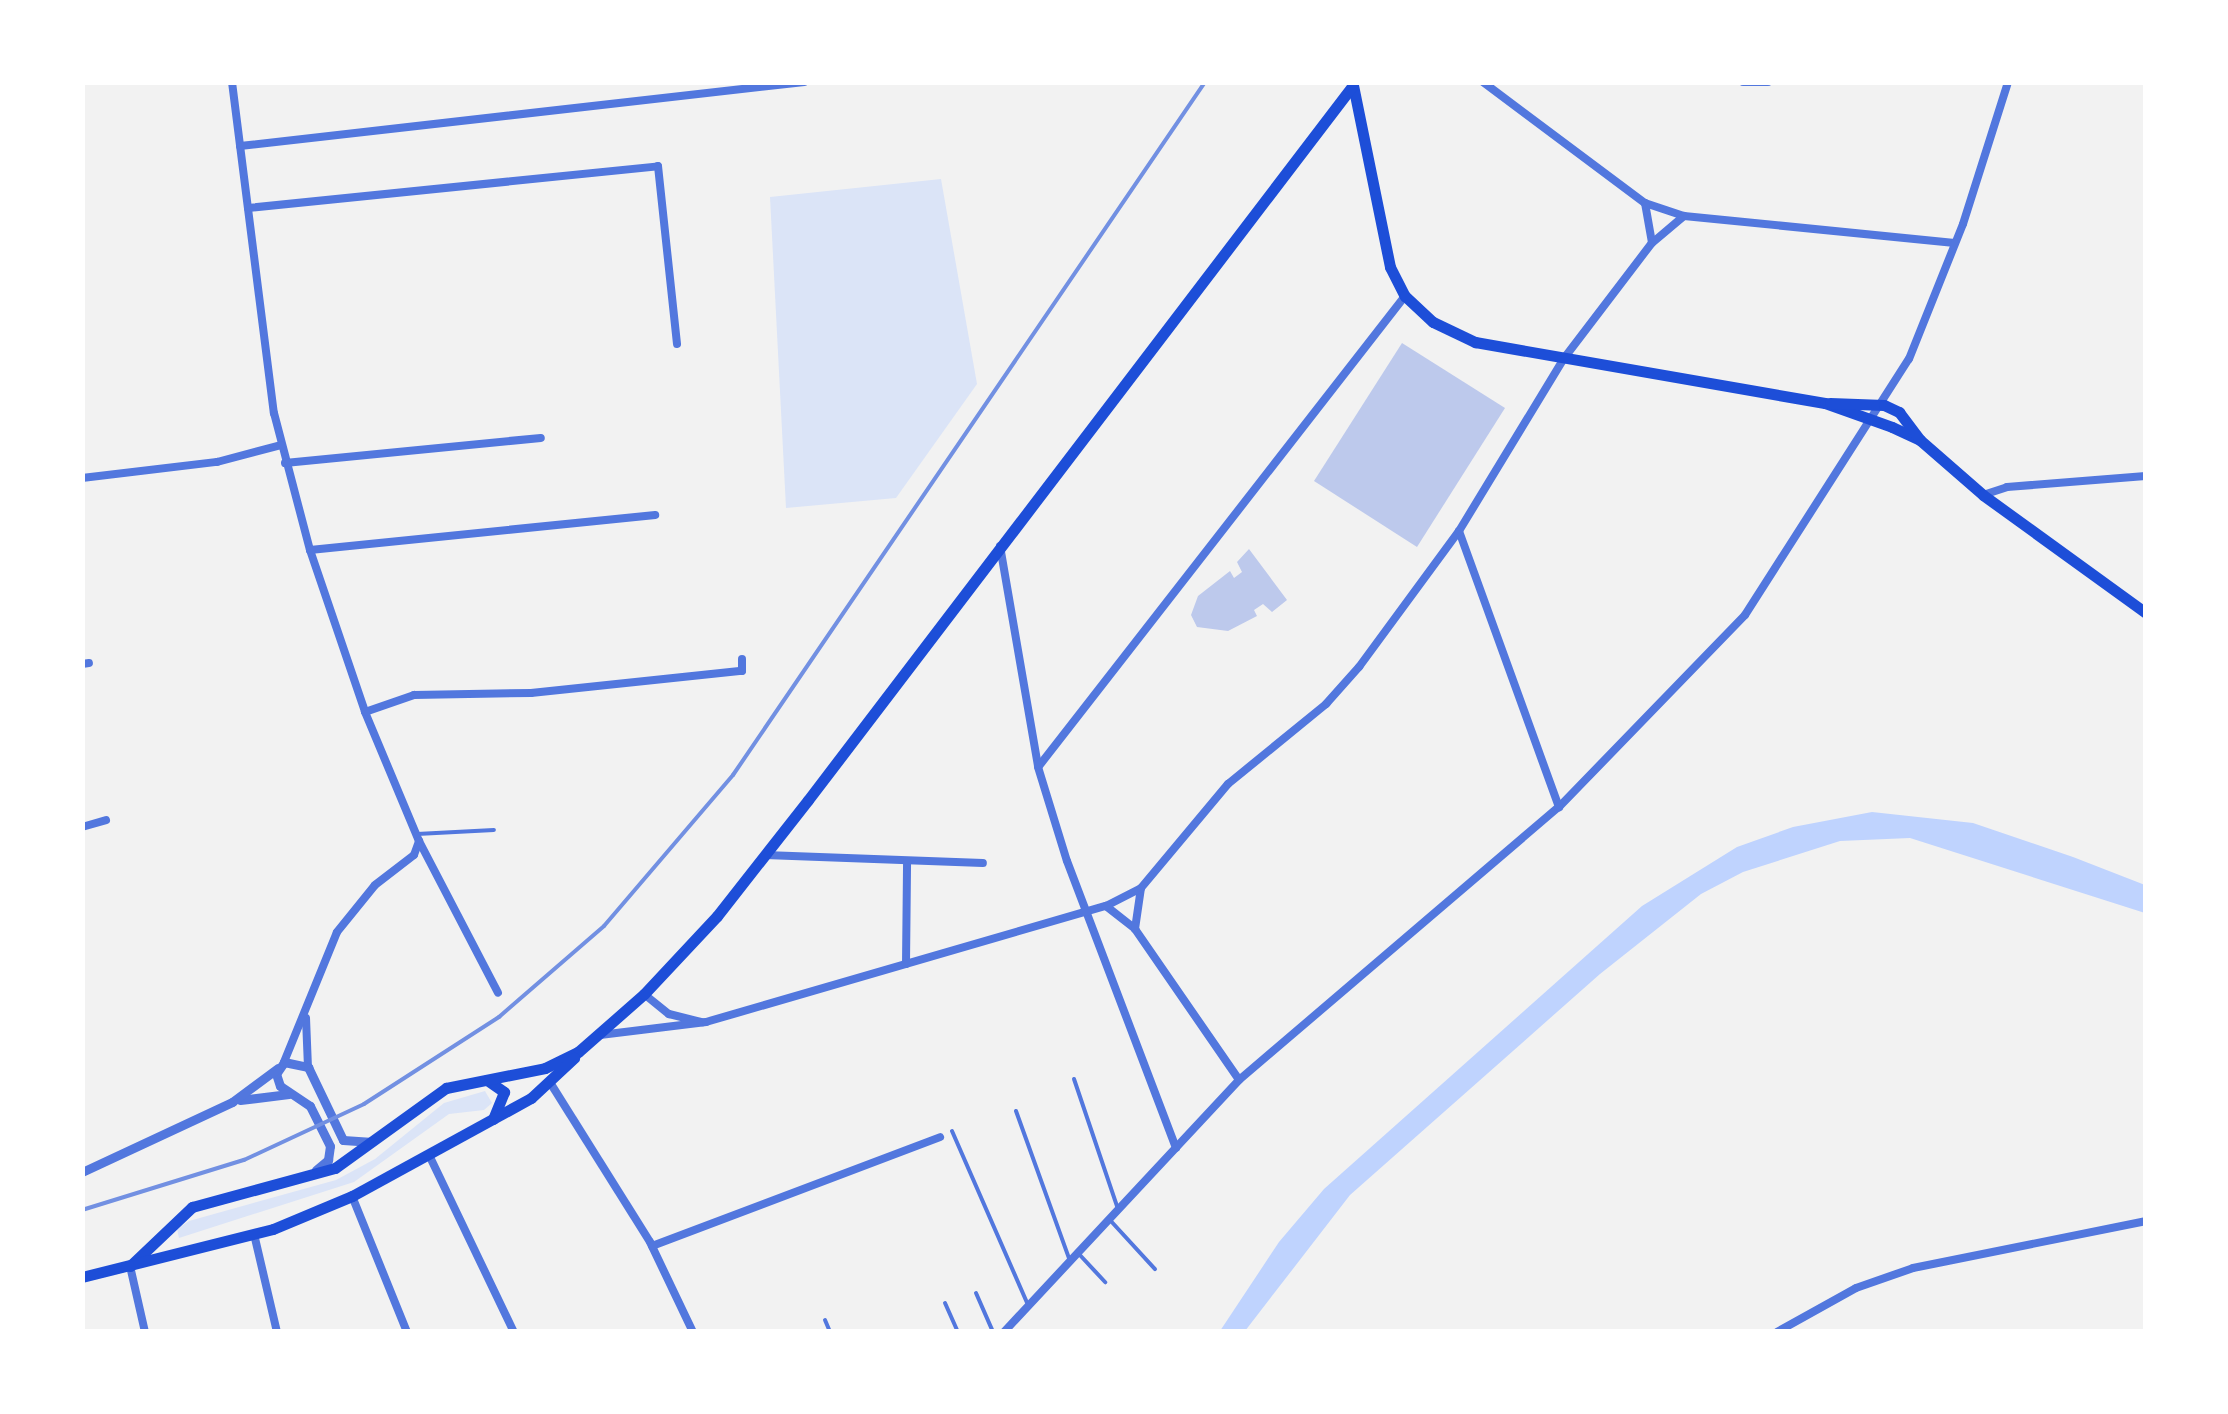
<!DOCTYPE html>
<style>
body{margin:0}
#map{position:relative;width:2228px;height:1414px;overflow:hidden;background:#f2f2f2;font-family:Jost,sans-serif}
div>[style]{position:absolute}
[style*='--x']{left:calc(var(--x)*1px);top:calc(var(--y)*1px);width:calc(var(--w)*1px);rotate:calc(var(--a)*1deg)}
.green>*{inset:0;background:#dbe4f7}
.water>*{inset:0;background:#bfd3fe}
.building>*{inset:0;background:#bdc9ec}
.service>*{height:4px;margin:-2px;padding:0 2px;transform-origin:2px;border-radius:2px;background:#5277de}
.minor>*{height:8px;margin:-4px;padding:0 4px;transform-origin:4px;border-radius:4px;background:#5277de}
.tertiary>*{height:9px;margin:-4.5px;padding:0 4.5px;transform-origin:4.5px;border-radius:4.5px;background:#5277de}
.primary>*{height:11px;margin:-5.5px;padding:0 5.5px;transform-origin:5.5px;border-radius:5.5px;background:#1d4ed8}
.rail>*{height:4px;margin:-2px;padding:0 2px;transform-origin:2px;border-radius:2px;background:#7290e2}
span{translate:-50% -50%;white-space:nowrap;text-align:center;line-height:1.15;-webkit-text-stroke:9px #fff;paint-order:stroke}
.frame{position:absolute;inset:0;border:85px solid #fff;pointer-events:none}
</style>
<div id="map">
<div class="green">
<div style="clip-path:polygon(941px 179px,977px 384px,896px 498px,786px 508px,770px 197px)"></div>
<div style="clip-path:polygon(485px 1091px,492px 1103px,484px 1110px,449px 1114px,354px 1182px,179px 1238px,177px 1229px,189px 1221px,336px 1180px,375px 1159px,444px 1103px)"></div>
</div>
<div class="water">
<div style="clip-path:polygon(1872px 812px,1973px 823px,2073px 857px,2145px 885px,2145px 913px,1910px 838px,1840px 841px,1743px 872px,1701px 894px,1600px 974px,1350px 1195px,1245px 1331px,1220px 1331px,1279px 1242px,1324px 1189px,1642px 906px,1737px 847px,1793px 827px)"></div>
</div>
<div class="building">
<div style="clip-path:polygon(1402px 343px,1505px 408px,1417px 547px,1314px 481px)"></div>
<div style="clip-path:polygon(1249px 549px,1287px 600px,1272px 612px,1263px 604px,1254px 610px,1257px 616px,1228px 631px,1197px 627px,1191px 615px,1198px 596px,1230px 571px,1234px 578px,1242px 572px,1237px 562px)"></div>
</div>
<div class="service">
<div style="--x:417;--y:834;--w:77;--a:-3"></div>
<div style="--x:1074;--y:1079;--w:137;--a:71.3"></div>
<div style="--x:1016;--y:1111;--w:159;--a:70.2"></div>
<div style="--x:952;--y:1131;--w:188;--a:66.4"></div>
<div style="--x:1109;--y:1219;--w:68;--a:47.4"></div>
<div style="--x:1078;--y:1253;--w:40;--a:47"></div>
<div style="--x:976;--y:1293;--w:43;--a:66.4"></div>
<div style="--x:945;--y:1303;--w:32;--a:66"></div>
<div style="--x:825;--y:1320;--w:13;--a:67"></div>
</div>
<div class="minor">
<div style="--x:232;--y:82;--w:334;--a:82.8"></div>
<div style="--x:274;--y:413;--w:142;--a:75.3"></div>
<div style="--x:310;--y:550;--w:171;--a:71.2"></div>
<div style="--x:365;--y:712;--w:140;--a:67.3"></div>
<div style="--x:419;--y:841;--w:171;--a:62.5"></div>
<div style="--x:1483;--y:82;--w:202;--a:36.8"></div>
<div style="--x:1645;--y:203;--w:41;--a:18.4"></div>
<div style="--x:1684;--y:216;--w:272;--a:5.7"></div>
<div style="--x:1743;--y:82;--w:25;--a:0"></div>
<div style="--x:240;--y:146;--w:568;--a:-6.47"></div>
<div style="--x:1645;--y:203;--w:40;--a:80"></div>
<div style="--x:248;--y:208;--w:412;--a:-5.8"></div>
<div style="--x:658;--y:166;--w:179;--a:83.9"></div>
<div style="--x:285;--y:463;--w:257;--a:-5.6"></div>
<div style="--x:82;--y:478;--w:136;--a:-6.8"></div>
<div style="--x:217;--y:462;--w:66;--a:-14.9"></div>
<div style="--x:1983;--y:495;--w:25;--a:-18"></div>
<div style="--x:2007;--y:487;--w:139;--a:-4.5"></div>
<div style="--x:1459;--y:531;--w:294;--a:70.1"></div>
<div style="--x:1000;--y:546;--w:224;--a:80.2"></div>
<div style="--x:1038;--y:767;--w:98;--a:72.9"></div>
<div style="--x:1067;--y:861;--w:307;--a:69.2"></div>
<div style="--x:310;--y:550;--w:347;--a:-5.8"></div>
<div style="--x:82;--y:664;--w:7;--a:-8"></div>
<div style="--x:365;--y:712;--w:52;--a:-19.1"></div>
<div style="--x:414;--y:695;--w:117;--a:-1"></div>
<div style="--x:531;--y:693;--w:212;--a:-6"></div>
<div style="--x:742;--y:671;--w:12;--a:-90"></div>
<div style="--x:1039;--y:766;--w:596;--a:-52.09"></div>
<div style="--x:82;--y:827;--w:25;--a:-16"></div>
<div style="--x:765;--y:855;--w:218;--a:2.1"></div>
<div style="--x:1106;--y:906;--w:37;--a:38"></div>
<div style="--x:1135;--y:929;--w:183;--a:55.4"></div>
<div style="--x:1135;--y:929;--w:41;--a:-81.7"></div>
<div style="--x:906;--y:964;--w:103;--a:-89.4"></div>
<div style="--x:644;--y:994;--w:32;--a:39"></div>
<div style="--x:669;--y:1014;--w:34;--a:14"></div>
<div style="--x:306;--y:1018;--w:49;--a:87.7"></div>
<div style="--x:600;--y:1035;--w:107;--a:-7"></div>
<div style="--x:706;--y:1022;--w:416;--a:-16.2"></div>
<div style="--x:1106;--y:906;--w:39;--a:-27"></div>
<div style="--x:1141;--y:888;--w:136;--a:-50.1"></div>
<div style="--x:1228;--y:784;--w:127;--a:-39.2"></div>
<div style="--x:1326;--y:704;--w:50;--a:-48.3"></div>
<div style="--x:1359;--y:667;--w:169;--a:-53.7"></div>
<div style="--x:1459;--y:531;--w:204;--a:-58.7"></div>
<div style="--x:1565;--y:357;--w:143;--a:-52.7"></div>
<div style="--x:1652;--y:243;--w:42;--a:-40.2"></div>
<div style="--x:284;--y:1062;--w:140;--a:-67.8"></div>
<div style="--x:337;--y:932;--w:60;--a:-51"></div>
<div style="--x:375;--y:885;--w:49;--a:-37.6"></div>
<div style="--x:414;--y:855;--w:15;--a:-70"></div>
<div style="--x:551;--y:1084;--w:186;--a:57.9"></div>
<div style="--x:650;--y:1242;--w:100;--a:64.5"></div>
<div style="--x:430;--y:1157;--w:194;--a:64.4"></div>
<div style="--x:352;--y:1196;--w:147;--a:68"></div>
<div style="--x:254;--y:1234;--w:101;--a:76.8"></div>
<div style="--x:652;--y:1246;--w:308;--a:-20.7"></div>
<div style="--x:130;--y:1266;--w:68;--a:77.2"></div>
<div style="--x:1004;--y:1332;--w:345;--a:-47"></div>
<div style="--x:1239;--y:1080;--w:421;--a:-40.5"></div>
<div style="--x:1559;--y:807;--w:267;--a:-45.9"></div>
<div style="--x:1745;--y:615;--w:304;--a:-57.4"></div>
<div style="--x:1909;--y:359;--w:145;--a:-68.2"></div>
<div style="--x:1963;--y:224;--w:149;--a:-72.4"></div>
<div style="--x:1777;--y:1332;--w:90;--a:-29.1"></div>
<div style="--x:1856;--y:1288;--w:60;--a:-19.3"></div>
<div style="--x:1913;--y:1268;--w:238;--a:-11.4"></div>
</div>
<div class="tertiary">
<div style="--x:240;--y:1100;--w:49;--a:-7"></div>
<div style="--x:316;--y:1170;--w:16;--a:-40"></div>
<div style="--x:328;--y:1160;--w:14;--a:-82"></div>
<div style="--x:330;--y:1146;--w:45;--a:-116.6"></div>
<div style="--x:310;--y:1106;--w:36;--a:-146"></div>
<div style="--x:280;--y:1086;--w:13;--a:-108"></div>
<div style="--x:276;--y:1074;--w:14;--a:-56"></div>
<div style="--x:284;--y:1062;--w:25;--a:12"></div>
<div style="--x:308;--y:1067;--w:81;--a:64.4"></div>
<div style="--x:343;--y:1140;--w:26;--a:4"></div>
<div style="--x:82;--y:1172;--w:166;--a:-25"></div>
<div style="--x:232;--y:1102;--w:57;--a:-36.5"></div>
</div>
<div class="primary">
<div style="--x:1353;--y:85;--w:186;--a:78.5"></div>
<div style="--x:1390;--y:267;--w:33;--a:63"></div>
<div style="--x:1405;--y:296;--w:38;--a:43"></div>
<div style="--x:1433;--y:322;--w:47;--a:25.5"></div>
<div style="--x:1475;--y:342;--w:355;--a:9.9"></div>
<div style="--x:1825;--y:403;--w:71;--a:19.7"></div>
<div style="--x:1892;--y:427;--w:31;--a:25"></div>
<div style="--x:1920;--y:440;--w:84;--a:41.1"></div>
<div style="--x:1983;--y:495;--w:201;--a:35.9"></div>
<div style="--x:1830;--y:403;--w:54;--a:2.1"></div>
<div style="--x:1884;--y:405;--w:17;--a:25"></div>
<div style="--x:1899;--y:412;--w:35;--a:53"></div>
<div style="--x:487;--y:1080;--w:21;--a:35"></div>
<div style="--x:504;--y:1092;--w:29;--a:112"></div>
<div style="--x:130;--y:1266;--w:86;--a:-43.6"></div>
<div style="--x:192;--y:1207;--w:148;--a:-15.3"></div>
<div style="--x:335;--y:1168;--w:137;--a:-35.8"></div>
<div style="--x:446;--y:1088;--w:101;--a:-11.4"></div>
<div style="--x:545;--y:1068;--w:37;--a:-26"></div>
<div style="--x:578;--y:1052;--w:88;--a:-41.3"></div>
<div style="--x:644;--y:994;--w:107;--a:-46.9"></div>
<div style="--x:717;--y:916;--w:147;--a:-51.9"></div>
<div style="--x:808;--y:800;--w:899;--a:-52.68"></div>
<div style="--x:82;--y:1277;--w:197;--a:-14.1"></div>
<div style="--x:273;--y:1229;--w:86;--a:-22.7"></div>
<div style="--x:352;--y:1196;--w:204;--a:-28.7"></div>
<div style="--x:531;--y:1098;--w:59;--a:-42.9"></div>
</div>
<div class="rail">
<div style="--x:82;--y:1210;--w:170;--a:-17.2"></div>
<div style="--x:244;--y:1160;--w:132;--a:-25"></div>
<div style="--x:364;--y:1104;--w:161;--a:-32.8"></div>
<div style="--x:499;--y:1017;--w:139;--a:-40.9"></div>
<div style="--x:604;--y:926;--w:199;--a:-49.5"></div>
<div style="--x:733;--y:775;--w:838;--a:-55.74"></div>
</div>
<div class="frame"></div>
</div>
